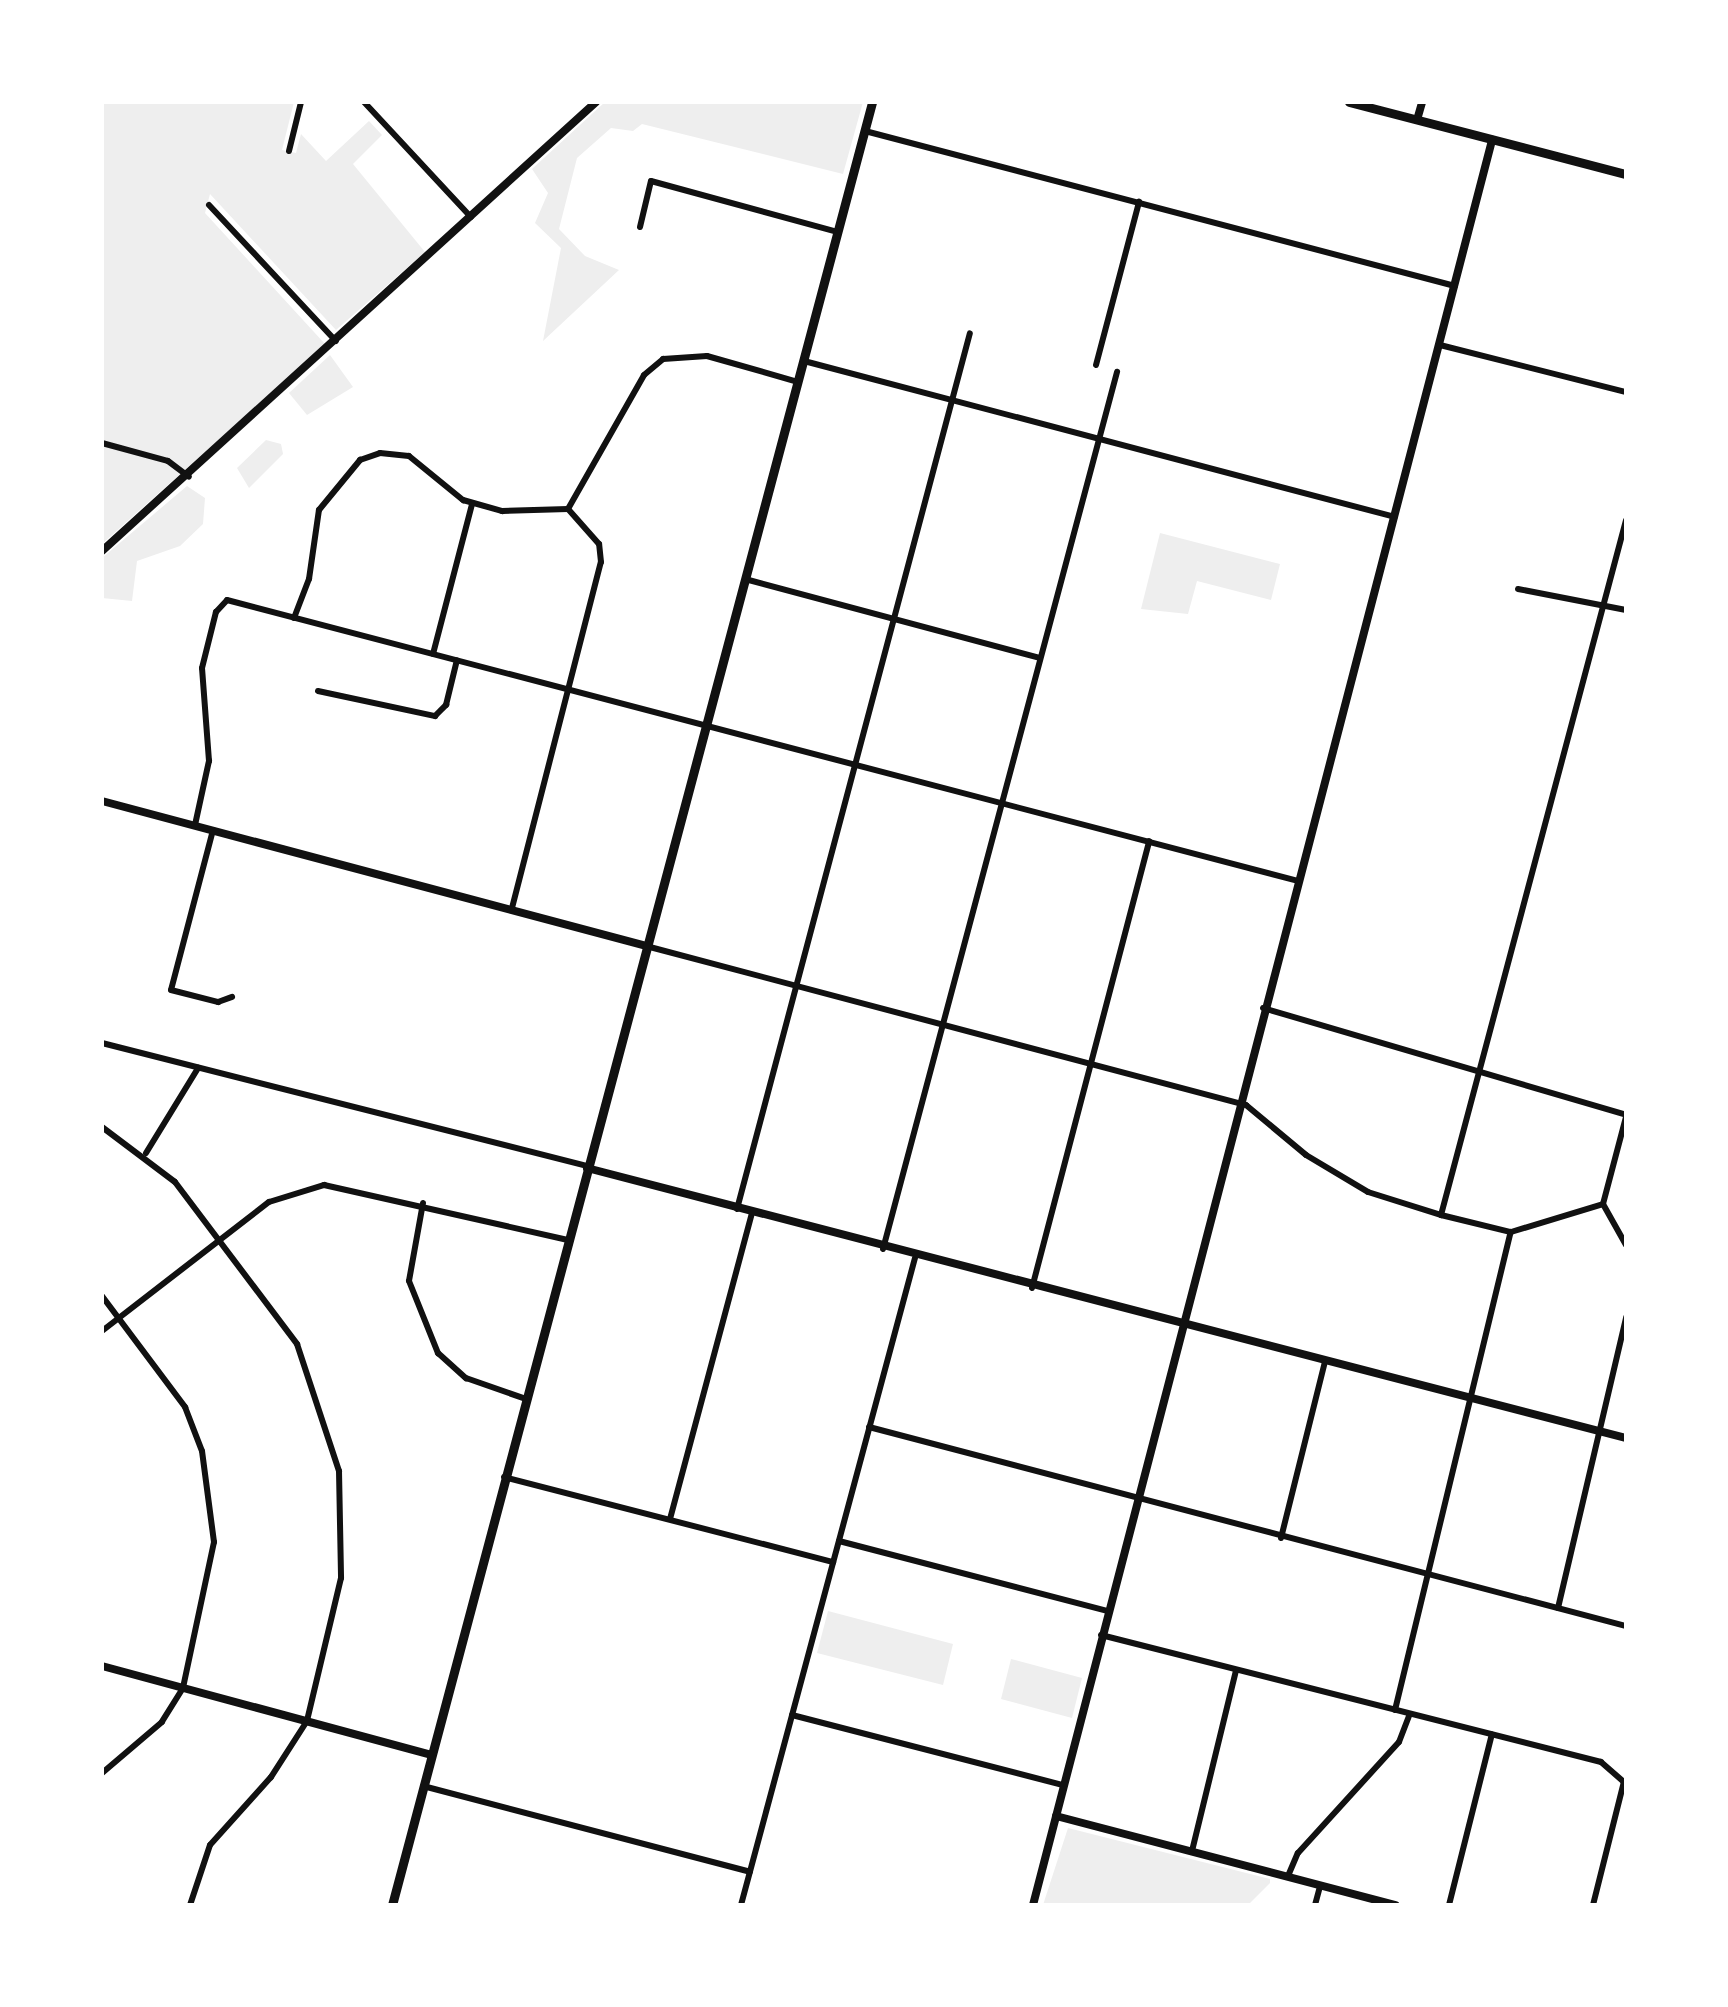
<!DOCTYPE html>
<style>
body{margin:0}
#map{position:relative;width:1728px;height:2007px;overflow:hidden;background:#fff;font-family:"Fira Sans",sans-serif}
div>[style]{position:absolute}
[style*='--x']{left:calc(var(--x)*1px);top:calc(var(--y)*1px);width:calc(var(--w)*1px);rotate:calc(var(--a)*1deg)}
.green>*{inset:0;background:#eee}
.minor>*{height:6px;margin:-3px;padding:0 3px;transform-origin:3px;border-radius:3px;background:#111}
.tertiary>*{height:8px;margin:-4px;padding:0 4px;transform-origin:4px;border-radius:4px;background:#111}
.secondary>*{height:9px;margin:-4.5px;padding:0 4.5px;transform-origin:4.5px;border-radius:4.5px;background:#111}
span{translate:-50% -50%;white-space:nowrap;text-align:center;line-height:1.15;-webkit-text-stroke:6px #fff;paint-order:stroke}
.frame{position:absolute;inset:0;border:104px solid #fff;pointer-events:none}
</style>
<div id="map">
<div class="green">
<div style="clip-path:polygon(102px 102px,294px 102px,282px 150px,296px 153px,301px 134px,326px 161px,369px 121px,382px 135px,353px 164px,425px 252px,336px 330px,210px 194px,205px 213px,325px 344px,102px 544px)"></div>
<div style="clip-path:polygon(605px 102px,863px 102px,843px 174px,642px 124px,633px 131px,611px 128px,577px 158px,559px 229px,585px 256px,619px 270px,543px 341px,561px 248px,535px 223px,548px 193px,532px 169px)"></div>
<div style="clip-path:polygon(330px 355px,353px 387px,307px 415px,289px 393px)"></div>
<div style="clip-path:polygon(266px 440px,281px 444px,283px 454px,249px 488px,237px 468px)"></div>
<div style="clip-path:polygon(187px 486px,205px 498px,203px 524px,180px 546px,137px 561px,132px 601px,102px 598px,102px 558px)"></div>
<div style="clip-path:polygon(1160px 533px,1280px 564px,1271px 600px,1197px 581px,1188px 614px,1141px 609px)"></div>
<div style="clip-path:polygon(828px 1611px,953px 1644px,943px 1685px,817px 1653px)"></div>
<div style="clip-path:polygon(1011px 1659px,1082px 1678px,1072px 1718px,1001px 1699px)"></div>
<div style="clip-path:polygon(1068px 1828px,1270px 1879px,1270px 1883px,1248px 1905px,1043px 1905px)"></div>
</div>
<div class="minor">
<div style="--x:364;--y:102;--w:157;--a:47.1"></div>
<div style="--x:865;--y:131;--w:610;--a:14.72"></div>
<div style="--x:289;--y:151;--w:50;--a:-76.2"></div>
<div style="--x:209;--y:205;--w:186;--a:47"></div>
<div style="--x:640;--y:227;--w:47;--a:-76.6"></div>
<div style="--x:651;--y:181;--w:193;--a:15.3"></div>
<div style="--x:1440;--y:345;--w:192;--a:14.2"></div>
<div style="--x:804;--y:361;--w:611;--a:14.79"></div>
<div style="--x:1096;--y:365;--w:169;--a:-75.2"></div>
<div style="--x:102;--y:443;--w:68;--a:15.3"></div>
<div style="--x:168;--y:461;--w:26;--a:37"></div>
<div style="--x:568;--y:509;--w:154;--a:-60.4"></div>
<div style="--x:644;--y:375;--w:25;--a:-40"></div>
<div style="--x:663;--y:359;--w:44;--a:-3.9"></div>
<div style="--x:707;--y:356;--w:95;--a:15.9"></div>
<div style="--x:745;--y:579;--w:305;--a:15"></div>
<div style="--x:1518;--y:589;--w:110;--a:11"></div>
<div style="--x:227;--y:600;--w:1107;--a:14.7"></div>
<div style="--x:294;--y:618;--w:42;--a:-69"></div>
<div style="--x:309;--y:579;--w:70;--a:-81.8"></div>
<div style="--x:319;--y:510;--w:65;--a:-50.6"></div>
<div style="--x:360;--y:460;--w:21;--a:-19"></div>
<div style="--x:380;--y:453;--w:29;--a:6"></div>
<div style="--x:409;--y:456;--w:70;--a:39.2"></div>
<div style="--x:463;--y:500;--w:41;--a:15.8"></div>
<div style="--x:502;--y:511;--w:66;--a:-1.7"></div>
<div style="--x:433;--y:654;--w:155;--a:-75.4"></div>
<div style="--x:318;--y:691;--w:120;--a:12.1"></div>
<div style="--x:435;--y:716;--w:16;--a:-45"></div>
<div style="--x:446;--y:705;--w:46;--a:-76.3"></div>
<div style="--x:195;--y:825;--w:66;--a:-77.7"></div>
<div style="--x:209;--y:761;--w:93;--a:-94.3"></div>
<div style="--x:202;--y:668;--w:58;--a:-76"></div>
<div style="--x:216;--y:612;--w:16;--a:-47"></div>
<div style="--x:213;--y:830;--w:165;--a:104.7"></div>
<div style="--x:171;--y:990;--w:49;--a:14.3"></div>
<div style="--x:218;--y:1002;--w:15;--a:-20"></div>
<div style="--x:512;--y:908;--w:357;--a:-75.6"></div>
<div style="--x:601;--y:562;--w:18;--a:-96"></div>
<div style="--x:599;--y:544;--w:47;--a:-131.5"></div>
<div style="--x:646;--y:946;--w:621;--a:14.84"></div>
<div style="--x:1246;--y:1105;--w:78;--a:39.8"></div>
<div style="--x:1306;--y:1155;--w:72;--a:30.8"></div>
<div style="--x:1368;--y:1192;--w:77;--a:17.5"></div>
<div style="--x:1441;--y:1215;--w:72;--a:13.7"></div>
<div style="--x:1511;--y:1232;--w:96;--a:-16.9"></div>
<div style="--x:1263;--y:1008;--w:378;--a:16.4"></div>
<div style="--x:102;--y:1043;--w:500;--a:14.23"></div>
<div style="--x:102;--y:1127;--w:91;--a:37"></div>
<div style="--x:175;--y:1182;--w:203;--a:53"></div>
<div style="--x:297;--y:1344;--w:134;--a:71.7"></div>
<div style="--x:339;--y:1471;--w:107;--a:88.9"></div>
<div style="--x:341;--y:1578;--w:147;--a:103.4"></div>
<div style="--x:307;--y:1721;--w:67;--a:122.7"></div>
<div style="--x:271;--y:1777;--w:91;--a:131.9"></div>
<div style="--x:210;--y:1845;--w:63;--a:108.4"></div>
<div style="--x:146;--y:1153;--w:100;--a:-58.5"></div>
<div style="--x:423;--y:1203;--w:79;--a:100.2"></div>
<div style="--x:409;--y:1281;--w:78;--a:68.1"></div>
<div style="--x:438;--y:1353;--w:38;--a:42"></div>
<div style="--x:466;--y:1378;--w:64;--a:19.3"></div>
<div style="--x:1603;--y:1204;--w:90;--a:-75.2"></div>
<div style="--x:1603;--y:1204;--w:47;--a:60.7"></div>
<div style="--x:737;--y:1209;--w:906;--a:-75.11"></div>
<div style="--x:1441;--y:1215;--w:719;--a:-75.09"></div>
<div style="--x:883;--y:1249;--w:908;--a:-75.06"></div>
<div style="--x:1032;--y:1288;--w:462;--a:-75.3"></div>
<div style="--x:102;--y:1296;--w:139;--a:53.2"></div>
<div style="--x:185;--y:1407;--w:47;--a:68.9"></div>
<div style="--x:202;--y:1451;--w:92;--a:82.5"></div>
<div style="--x:214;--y:1542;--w:149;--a:102"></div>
<div style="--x:183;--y:1688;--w:40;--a:122"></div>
<div style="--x:162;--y:1722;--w:79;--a:139.6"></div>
<div style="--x:102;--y:1331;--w:211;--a:-37.7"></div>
<div style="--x:269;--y:1202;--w:58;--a:-17.2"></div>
<div style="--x:324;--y:1185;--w:250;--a:12.7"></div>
<div style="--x:869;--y:1427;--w:783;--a:14.73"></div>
<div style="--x:504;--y:1477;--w:340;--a:14.5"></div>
<div style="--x:670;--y:1519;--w:317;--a:-75"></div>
<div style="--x:1281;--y:1538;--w:181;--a:-76"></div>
<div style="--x:839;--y:1541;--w:277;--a:14.6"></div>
<div style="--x:1558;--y:1608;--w:299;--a:-76.8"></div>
<div style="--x:1101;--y:1635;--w:516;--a:14.25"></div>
<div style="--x:1601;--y:1762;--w:30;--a:41"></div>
<div style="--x:1395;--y:1710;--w:492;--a:-76.4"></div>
<div style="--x:792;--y:1715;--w:280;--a:14.5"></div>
<div style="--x:423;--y:1786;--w:338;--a:14.7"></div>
<div style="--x:1192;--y:1851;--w:186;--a:-76.3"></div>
<div style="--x:1288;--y:1876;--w:25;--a:-67"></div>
<div style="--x:1298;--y:1853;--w:150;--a:-47.7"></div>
<div style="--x:1399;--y:1742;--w:30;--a:-69"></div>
<div style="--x:741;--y:1905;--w:670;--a:-74.95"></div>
<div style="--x:1315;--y:1905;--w:20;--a:-75"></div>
<div style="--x:1449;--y:1905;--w:176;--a:-75.9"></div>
<div style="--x:1593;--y:1905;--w:127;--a:-75.9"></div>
</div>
<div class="tertiary">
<div style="--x:1417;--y:120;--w:19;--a:-74"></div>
<div style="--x:102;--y:551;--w:668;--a:-42.27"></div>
<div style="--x:102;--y:801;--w:563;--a:14.92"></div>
<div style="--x:587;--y:1168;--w:1074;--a:14.57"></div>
<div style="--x:102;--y:1666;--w:342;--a:15.1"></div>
<div style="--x:1056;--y:1816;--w:351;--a:14.7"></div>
<div style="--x:1033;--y:1905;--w:1824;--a:-75.42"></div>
</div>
<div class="secondary">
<div style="--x:1349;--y:102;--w:286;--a:14.6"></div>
<div style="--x:392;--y:1905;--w:1866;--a:-75.09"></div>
</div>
<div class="frame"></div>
</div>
